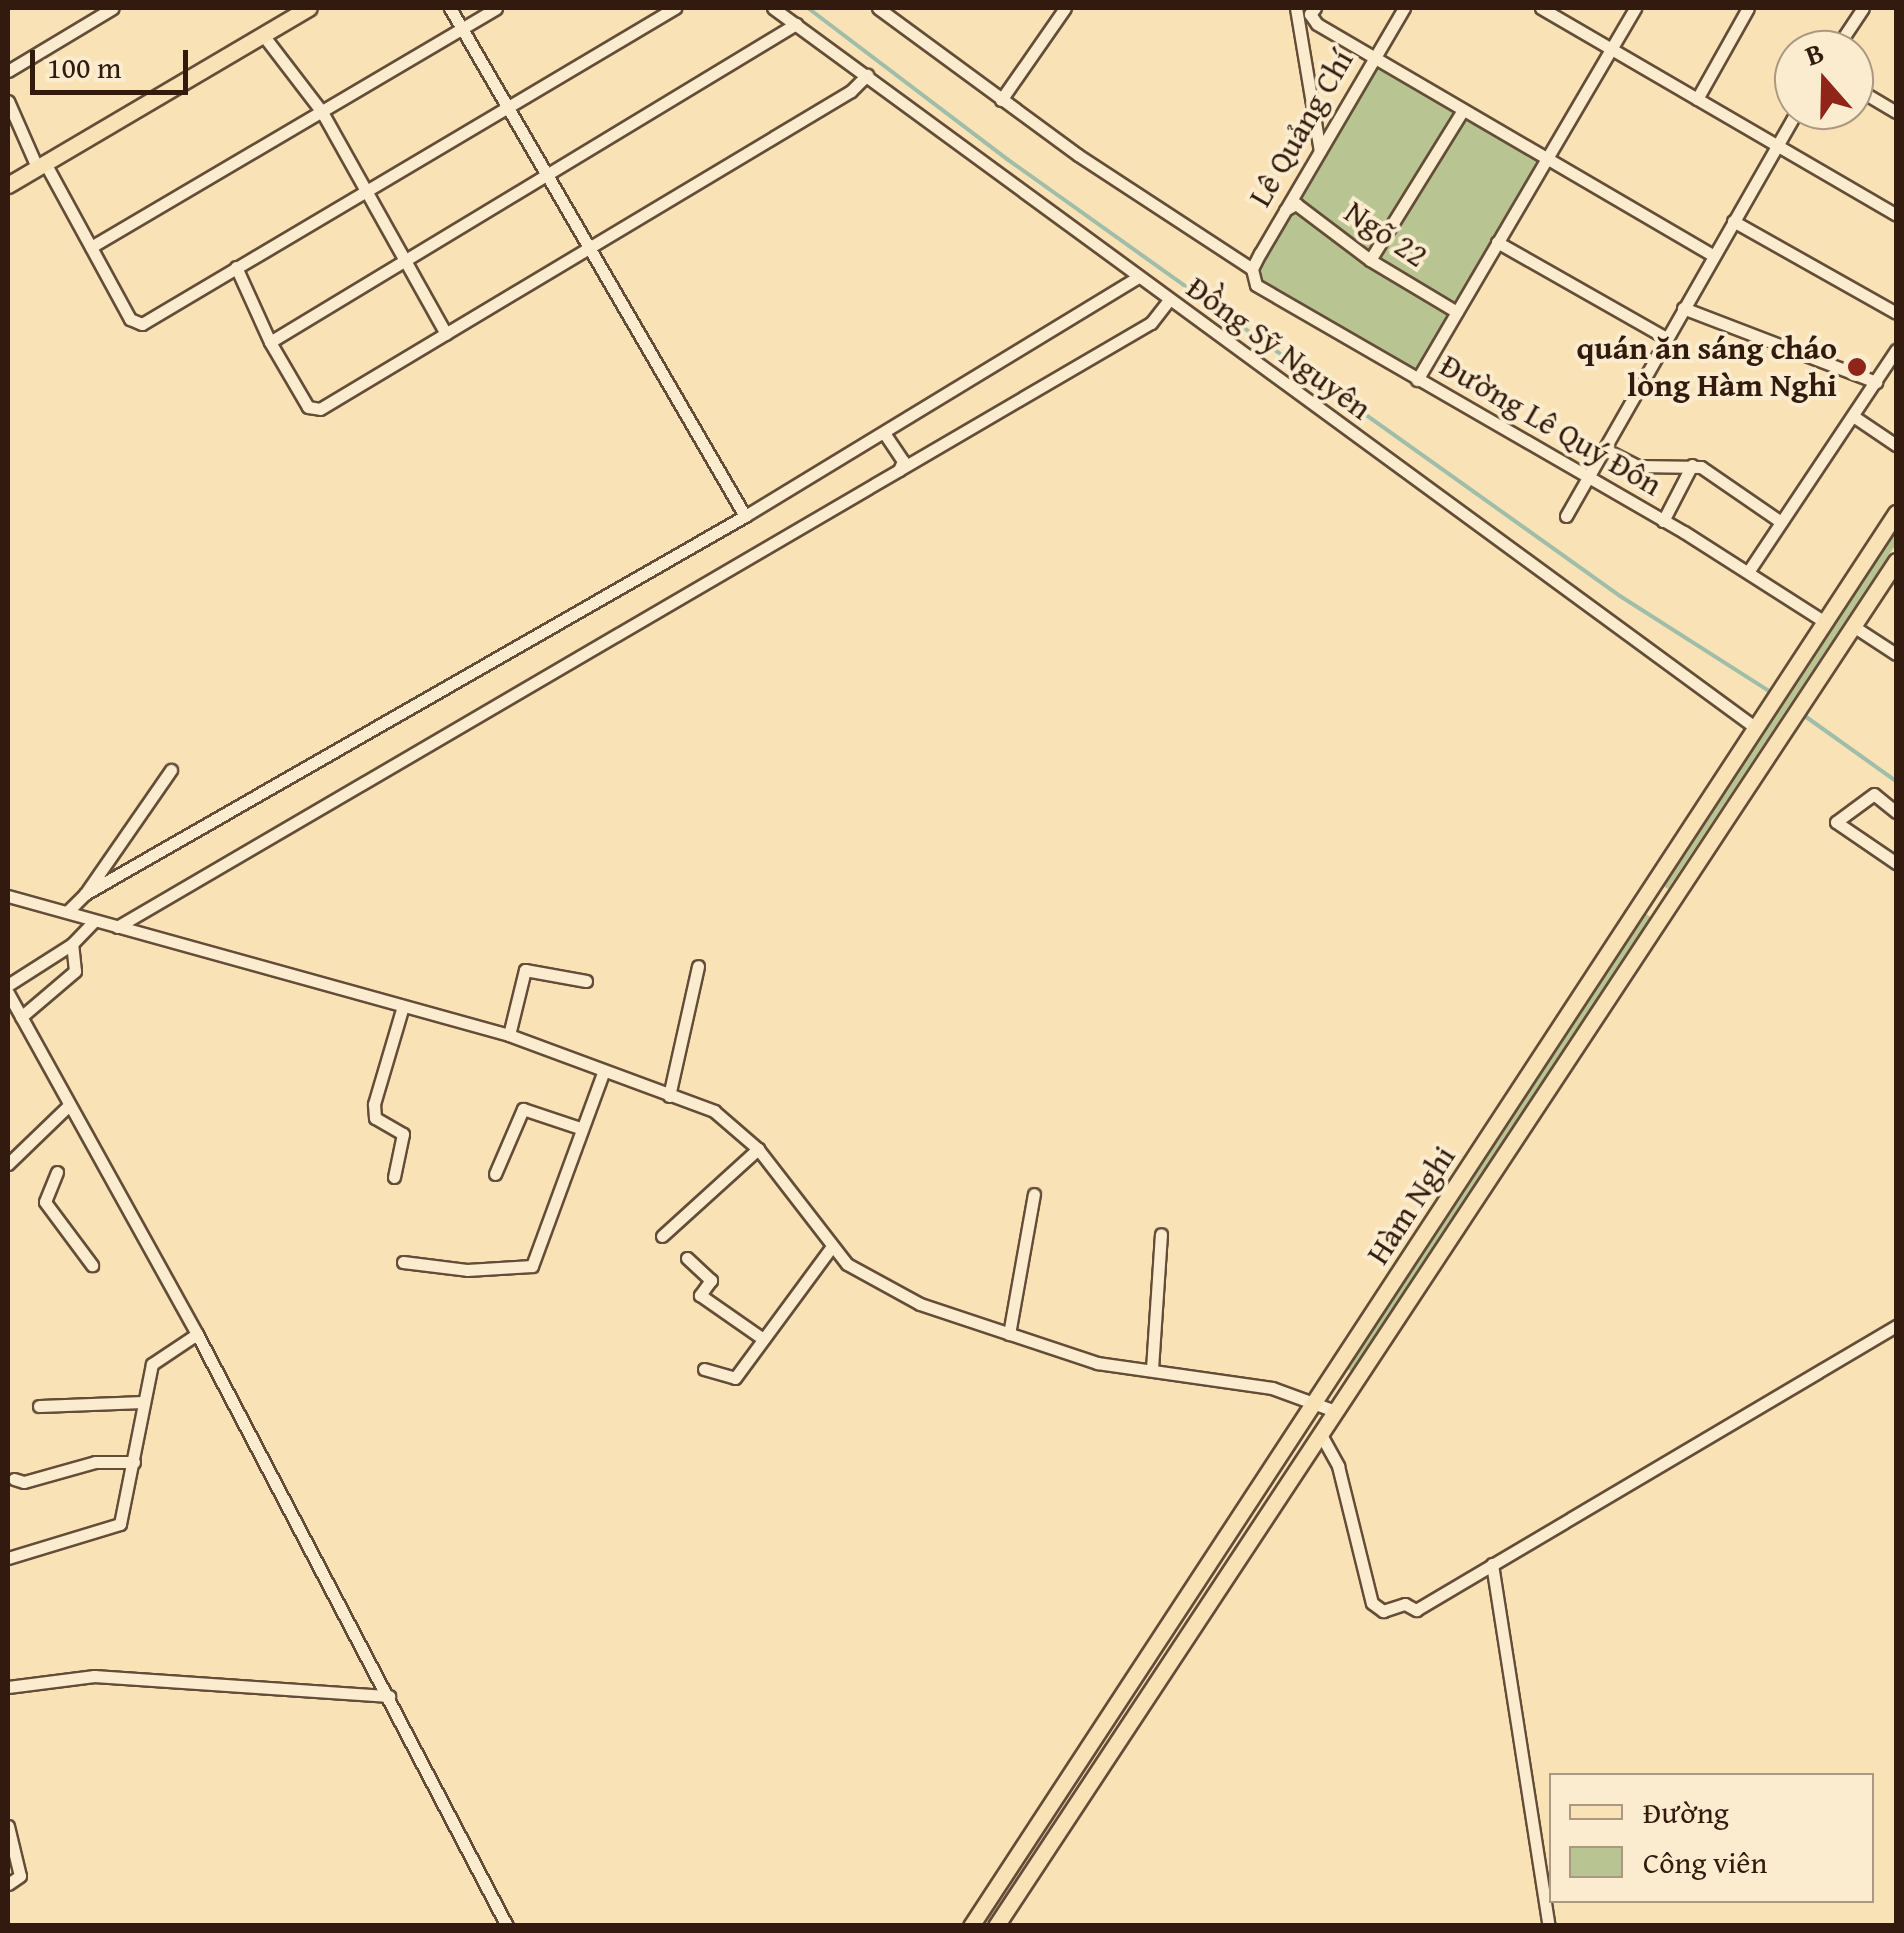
<!DOCTYPE html>
<meta charset="utf-8">
<style>
body{margin:0}
#map{position:relative;width:1904px;height:1933px;overflow:hidden;background:#f9e2b5;font-family:"Gentium Book Plus",serif}
div>[style]{position:absolute}
[style*='--x']{left:calc(var(--x)*1px);top:calc(var(--y)*1px);width:calc(var(--w)*1px);rotate:calc(var(--a)*1deg)}
.green>*{inset:0;background:#b8c492}
.stream>*{height:4px;margin:-2px;padding:0 2px;transform-origin:2px;border-radius:2px;background:#9ebeaa}
.roads{filter:drop-shadow(2px 0 #644d38) drop-shadow(-2px 0 #644d38) drop-shadow(0 2px #644d38) drop-shadow(0 -2px #644d38)}
.minor>*{height:11px;margin:-5.5px;padding:0 5.5px;transform-origin:5.5px;border-radius:5.5px;background:#fbeccf}
.major>*{height:15px;margin:-7.5px;padding:0 7.5px;transform-origin:7.5px;border-radius:7.5px;background:#f9e2b5}
.dots>*{width:28px;height:28px;translate:-50% -50%;box-sizing:border-box;border:5px solid #fbeccf;border-radius:50%}
span{translate:-50% -50%;white-space:nowrap;text-align:center;line-height:1.15;-webkit-text-stroke:8px #fbeccf;paint-order:stroke}
.street-label{font-size:32px;color:#321b0e}
.poi-label{font-size:32px;color:#321b0e;font-weight:700}
.right{translate:-100% -50%;text-align:right}
.frame{position:absolute;inset:0;border:10px solid #321b0e;pointer-events:none}
.legend{position:absolute;left:1549px;top:1773px;width:325px;height:130px;box-sizing:border-box;background:#fbeccf;border:2px solid #ab9882;margin:0;padding:12px 18px;list-style:none;font-size:30px;color:#321b0e}
.legend li{display:flex;align-items:center;gap:20px;height:50px}
.legend b{width:50px;border:2px solid #ab9882}
.north{position:absolute;left:1774px;top:30px;width:100px;height:100px;box-sizing:border-box;background:#fbeccf;border:2px solid #ab9882;border-radius:50%;rotate:340deg;font-size:28px;font-weight:700;line-height:40px;text-align:center;color:#321b0e}
.north::after{content:'';display:block;margin:auto;width:35px;height:45px;background:#8f2418;clip-path:polygon(50% 0,100% 100%,50% 72%,0 100%)}
.scale{position:absolute;left:30px;top:50px;width:158px;height:45px;box-sizing:border-box;border:5px solid #321b0e;border-top:0;padding-left:12px;font-size:30px;line-height:35px;white-space:nowrap;color:#321b0e;-webkit-text-stroke:8px #fbeccf;paint-order:stroke}
</style>
<div id="map">
<div class="green">
<div style="clip-path:polygon(1372px 61px,1544px 162px,1415px 374px,1256px 278px)"></div>
<div style="clip-path:polygon(1896px 531px,1896px 544px,1668px 889px,1662px 885px)"></div>
<div style="clip-path:polygon(1646px 914px,1652px 918px,1353px 1373px,1348px 1369px)"></div>
</div>
<div class="stream">
<div style="--x:808;--y:8;--w:250;--a:37.2"></div>
<div style="--x:1007;--y:159;--w:753;--a:35.48"></div>
<div style="--x:1620;--y:596;--w:183;--a:32.5"></div>
<div style="--x:1802;--y:714;--w:115;--a:35.5"></div>
</div>
<div class="roads">
<div class="minor">
<div style="--x:450;--y:8;--w:587;--a:59.86"></div>
<div style="--x:773;--y:8;--w:1218;--a:36.22"></div>
<div style="--x:878;--y:8;--w:248;--a:36.3"></div>
<div style="--x:1078;--y:155;--w:208;--a:33.2"></div>
<div style="--x:1296;--y:8;--w:145;--a:80.5"></div>
<div style="--x:1315;--y:8;--w:8;--a:130"></div>
<div style="--x:1310;--y:14;--w:12;--a:55"></div>
<div style="--x:1317;--y:24;--w:458;--a:30.3"></div>
<div style="--x:1404;--y:8;--w:284;--a:120.4"></div>
<div style="--x:1260;--y:253;--w:18;--a:117"></div>
<div style="--x:1252;--y:269;--w:16;--a:76"></div>
<div style="--x:1256;--y:285;--w:494;--a:30"></div>
<div style="--x:1684;--y:532;--w:167;--a:32.6"></div>
<div style="--x:1541;--y:8;--w:411;--a:30.2"></div>
<div style="--x:263;--y:35;--w:97;--a:52.5"></div>
<div style="--x:322;--y:112;--w:254;--a:60.8"></div>
<div style="--x:1835;--y:50;--w:50;--a:-56.3"></div>
<div style="--x:8;--y:71;--w:122;--a:-31"></div>
<div style="--x:1854;--y:87;--w:49;--a:30.8"></div>
<div style="--x:1697;--y:99;--w:104;--a:-60.7"></div>
<div style="--x:1001;--y:100;--w:112;--a:-55.2"></div>
<div style="--x:8;--y:101;--w:72;--a:66.3"></div>
<div style="--x:45;--y:163;--w:178;--a:61.4"></div>
<div style="--x:130;--y:319;--w:13;--a:23"></div>
<div style="--x:142;--y:324;--w:620;--a:-30.66"></div>
<div style="--x:1285;--y:210;--w:13;--a:-29"></div>
<div style="--x:1296;--y:204;--w:93;--a:37.1"></div>
<div style="--x:1370;--y:260;--w:101;--a:30.9"></div>
<div style="--x:1733;--y:221;--w:187;--a:29.4"></div>
<div style="--x:1497;--y:242;--w:194;--a:29.6"></div>
<div style="--x:91;--y:247;--w:470;--a:-30.5"></div>
<div style="--x:1370;--y:260;--w:176;--a:-58.2"></div>
<div style="--x:236;--y:267;--w:82;--a:65.6"></div>
<div style="--x:270;--y:342;--w:75;--a:59.7"></div>
<div style="--x:308;--y:407;--w:12;--a:9"></div>
<div style="--x:320;--y:409;--w:619;--a:-30.92"></div>
<div style="--x:851;--y:91;--w:23;--a:-45"></div>
<div style="--x:1683;--y:308;--w:207;--a:21"></div>
<div style="--x:270;--y:342;--w:615;--a:-31.16"></div>
<div style="--x:1417;--y:380;--w:431;--a:-59.6"></div>
<div style="--x:1853;--y:416;--w:52;--a:34"></div>
<div style="--x:1604;--y:449;--w:38;--a:27"></div>
<div style="--x:1638;--y:466;--w:63;--a:0.9"></div>
<div style="--x:1701;--y:467;--w:97;--a:34.5"></div>
<div style="--x:899;--y:470;--w:292;--a:-30.3"></div>
<div style="--x:1151;--y:323;--w:28;--a:-52"></div>
<div style="--x:1566;--y:516;--w:468;--a:-60.3"></div>
<div style="--x:1663;--y:521;--w:63;--a:-62.6"></div>
<div style="--x:1748;--y:572;--w:267;--a:-56.3"></div>
<div style="--x:1853;--y:626;--w:51;--a:33.1"></div>
<div style="--x:1896;--y:812;--w:28;--a:-141"></div>
<div style="--x:1874;--y:794;--w:47;--a:143.6"></div>
<div style="--x:1836;--y:822;--w:73;--a:34.3"></div>
<div style="--x:85;--y:894;--w:151;--a:-55.3"></div>
<div style="--x:8;--y:896;--w:520;--a:15.51"></div>
<div style="--x:509;--y:1035;--w:219;--a:20.3"></div>
<div style="--x:714;--y:1111;--w:58;--a:40.8"></div>
<div style="--x:758;--y:1149;--w:145;--a:52.3"></div>
<div style="--x:847;--y:1264;--w:83;--a:28.7"></div>
<div style="--x:920;--y:1304;--w:187;--a:18.4"></div>
<div style="--x:1097;--y:1363;--w:177;--a:8.1"></div>
<div style="--x:1272;--y:1388;--w:67;--a:20.1"></div>
<div style="--x:67;--y:912;--w:25;--a:-45"></div>
<div style="--x:85;--y:894;--w:761;--a:-29.8"></div>
<div style="--x:745;--y:516;--w:459;--a:-31.3"></div>
<div style="--x:117;--y:927;--w:906;--a:-30.3"></div>
<div style="--x:899;--y:470;--w:10;--a:-66"></div>
<div style="--x:903;--y:461;--w:34;--a:-124"></div>
<div style="--x:8;--y:985;--w:76;--a:-32.6"></div>
<div style="--x:72;--y:944;--w:32;--a:-46"></div>
<div style="--x:8;--y:993;--w:390;--a:61"></div>
<div style="--x:197;--y:1334;--w:668;--a:62.36"></div>
<div style="--x:21;--y:1017;--w:71;--a:-40.4"></div>
<div style="--x:75;--y:971;--w:27;--a:-96"></div>
<div style="--x:509;--y:1035;--w:67;--a:-76.2"></div>
<div style="--x:525;--y:970;--w:62;--a:10.2"></div>
<div style="--x:669;--y:1096;--w:133;--a:-77.4"></div>
<div style="--x:8;--y:1164;--w:83;--a:-44"></div>
<div style="--x:57;--y:1172;--w:32;--a:112"></div>
<div style="--x:45;--y:1202;--w:79;--a:53.3"></div>
<div style="--x:495;--y:1174;--w:71;--a:-66.7"></div>
<div style="--x:523;--y:1109;--w:60;--a:18.4"></div>
<div style="--x:394;--y:1177;--w:44;--a:-78.2"></div>
<div style="--x:403;--y:1134;--w:32;--a:-150"></div>
<div style="--x:375;--y:1118;--w:14;--a:-94"></div>
<div style="--x:374;--y:1104;--w:102;--a:-73.5"></div>
<div style="--x:662;--y:1236;--w:130;--a:-42.2"></div>
<div style="--x:687;--y:1258;--w:33;--a:43"></div>
<div style="--x:711;--y:1280;--w:19;--a:126"></div>
<div style="--x:700;--y:1295;--w:77;--a:34.9"></div>
<div style="--x:403;--y:1262;--w:64;--a:7.1"></div>
<div style="--x:467;--y:1270;--w:65;--a:-3.5"></div>
<div style="--x:532;--y:1266;--w:206;--a:-69.8"></div>
<div style="--x:1009;--y:1334;--w:142;--a:-79.9"></div>
<div style="--x:704;--y:1369;--w:32;--a:16"></div>
<div style="--x:735;--y:1378;--w:162;--a:-53.6"></div>
<div style="--x:1152;--y:1369;--w:135;--a:-86.2"></div>
<div style="--x:39;--y:1406;--w:105;--a:-2.2"></div>
<div style="--x:1320;--y:1433;--w:38;--a:61"></div>
<div style="--x:1338;--y:1466;--w:141;--a:76.1"></div>
<div style="--x:1372;--y:1603;--w:14;--a:36"></div>
<div style="--x:1383;--y:1611;--w:23;--a:-18"></div>
<div style="--x:1405;--y:1604;--w:13;--a:29"></div>
<div style="--x:1416;--y:1610;--w:558;--a:-30.61"></div>
<div style="--x:14;--y:1479;--w:10;--a:17"></div>
<div style="--x:24;--y:1482;--w:74;--a:-15.7"></div>
<div style="--x:95;--y:1462;--w:39;--a:0"></div>
<div style="--x:8;--y:1558;--w:117;--a:-16.9"></div>
<div style="--x:120;--y:1524;--w:163;--a:-78.7"></div>
<div style="--x:152;--y:1364;--w:54;--a:-33.7"></div>
<div style="--x:1492;--y:1564;--w:366;--a:81.1"></div>
<div style="--x:8;--y:1687;--w:87;--a:-7.3"></div>
<div style="--x:94;--y:1676;--w:296;--a:3.9"></div>
<div style="--x:8;--y:1826;--w:51;--a:76.5"></div>
<div style="--x:20;--y:1876;--w:14;--a:146"></div>
</div>
<div class="major">
<div style="--x:8;--y:185;--w:349;--a:-30.5"></div>
<div style="--x:971;--y:1926;--w:1689;--a:-56.79"></div>
<div style="--x:996;--y:1926;--w:1635;--a:-56.6"></div>
</div>
</div>
<div class="dots">
<div style="left:1857px;top:367px;background:#8f2418"></div>
</div>
<div class="street-label">
<span style="left:1301px;top:128px;rotate:-60deg">Lê Quảng Chí</span>
<span style="left:1386px;top:234px;rotate:34deg">Ngõ 22</span>
<span style="left:1279px;top:348px;rotate:36deg">Đồng Sỹ Nguyên</span>
<span style="left:1551px;top:425px;rotate:30deg">Đường Lê Quý Đôn</span>
<span style="left:1411px;top:1205px;rotate:-57deg">Hàm Nghi</span>
</div>
<div class="poi-label">
<span class="right" style="left:1837px;top:367px">quán ăn sáng cháo<br>lòng Hàm Nghi</span>
</div>
<div class="frame"></div>
<ul class="legend">
<li><b style="height:12px;background:#f9e2b5"></b>Đường</li>
<li><b style="height:28px;background:#b8c492"></b>Công viên</li>
</ul>
<div class="north">B</div>
<div class="scale">100 m</div>
</div>
